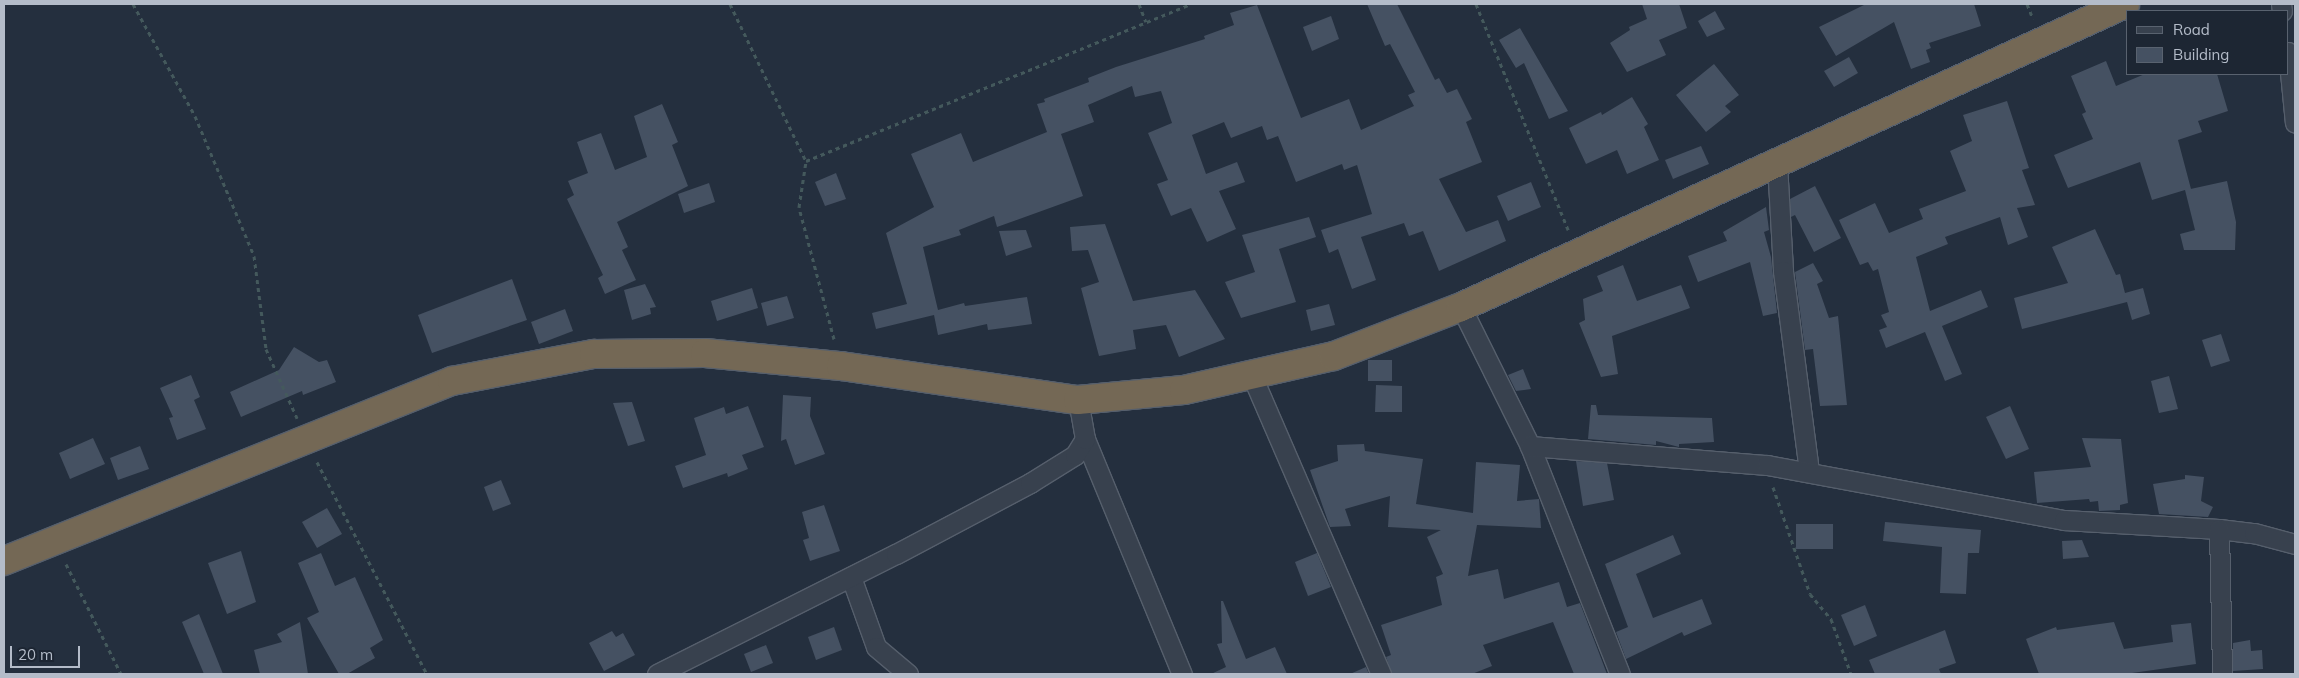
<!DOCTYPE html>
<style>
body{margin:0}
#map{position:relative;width:2299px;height:678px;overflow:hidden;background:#242f3e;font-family:Mulish,sans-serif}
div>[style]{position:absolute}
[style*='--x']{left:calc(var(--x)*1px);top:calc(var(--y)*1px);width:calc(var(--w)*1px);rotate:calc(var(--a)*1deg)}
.building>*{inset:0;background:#455162}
.path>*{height:3px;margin-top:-1.5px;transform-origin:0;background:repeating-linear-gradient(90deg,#44595c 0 4px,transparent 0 8px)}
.roads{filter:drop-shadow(1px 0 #565f6c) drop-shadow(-1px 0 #565f6c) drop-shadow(0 1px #565f6c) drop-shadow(0 -1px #565f6c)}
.street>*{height:19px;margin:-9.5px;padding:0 9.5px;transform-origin:9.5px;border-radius:9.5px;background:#38414e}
.highway>*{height:28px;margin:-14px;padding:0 14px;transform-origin:14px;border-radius:14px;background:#746855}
span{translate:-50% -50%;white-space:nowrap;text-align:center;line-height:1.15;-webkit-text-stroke:4px #1d2633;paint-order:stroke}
.frame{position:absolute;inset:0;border:5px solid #b4bcc9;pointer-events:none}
.legend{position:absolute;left:2126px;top:10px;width:162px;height:65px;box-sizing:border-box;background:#1d2633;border:1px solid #59626f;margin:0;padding:6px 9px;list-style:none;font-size:15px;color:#b4bcc9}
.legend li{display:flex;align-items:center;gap:10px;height:25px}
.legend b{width:25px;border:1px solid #59626f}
.scale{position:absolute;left:10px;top:646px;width:70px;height:22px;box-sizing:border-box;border:2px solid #b4bcc9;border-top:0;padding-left:6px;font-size:15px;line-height:18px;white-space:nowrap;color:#b4bcc9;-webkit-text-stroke:4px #1d2633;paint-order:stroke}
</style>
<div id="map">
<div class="building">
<div style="clip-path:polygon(1367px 4px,1397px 4px,1435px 80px,1439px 78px,1447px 93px,1457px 89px,1472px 119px,1466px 122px,1482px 162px,1439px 179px,1466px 232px,1498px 220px,1506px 241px,1439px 271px,1423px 231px,1409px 236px,1404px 223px,1361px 237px,1376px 280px,1352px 289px,1338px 249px,1329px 253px,1321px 230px,1372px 214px,1357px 165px,1344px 170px,1342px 164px,1296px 182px,1278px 136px,1267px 140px,1262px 126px,1231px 138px,1224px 122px,1192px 135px,1206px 174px,1237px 162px,1245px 182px,1219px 191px,1236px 229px,1207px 242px,1191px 208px,1171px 216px,1157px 184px,1168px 180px,1148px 133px,1172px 123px,1161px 91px,1135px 97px,1132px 86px,1088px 105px,1094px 122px,1061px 134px,1083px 196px,997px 227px,994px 216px,959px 230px,961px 235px,923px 247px,938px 310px,964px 303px,965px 306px,1027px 297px,1032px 324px,988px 330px,987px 324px,938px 335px,934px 315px,876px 329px,872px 313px,907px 304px,886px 233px,934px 207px,911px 154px,961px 133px,973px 162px,1047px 132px,1037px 104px,1045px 102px,1044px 99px,1089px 82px,1088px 78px,1116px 67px,1205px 39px,1204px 36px,1234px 25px,1230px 13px,1257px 5px,1301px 118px,1349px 99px,1361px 130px,1414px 106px,1408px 95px,1415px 92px,1390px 44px,1385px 46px)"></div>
<div style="clip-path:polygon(1642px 4px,1679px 4px,1687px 28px,1659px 40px,1666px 55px,1627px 72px,1610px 43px,1630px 30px,1629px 27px,1647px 19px)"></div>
<div style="clip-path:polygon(1866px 4px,1974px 4px,1981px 26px,1929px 43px,1931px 48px,1926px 50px,1930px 62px,1911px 69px,1894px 22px,1836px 56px,1819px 27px)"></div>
<div style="clip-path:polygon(1715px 11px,1725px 29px,1707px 37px,1698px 21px)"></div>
<div style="clip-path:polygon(1331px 16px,1339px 39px,1312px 51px,1303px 27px)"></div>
<div style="clip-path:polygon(1520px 28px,1568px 111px,1549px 119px,1524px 63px,1516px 68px,1499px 40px)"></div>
<div style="clip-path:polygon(1849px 57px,1858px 73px,1834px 87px,1824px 71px)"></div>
<div style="clip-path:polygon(2106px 61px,2116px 86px,2145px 74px,2217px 74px,2228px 111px,2198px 121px,2202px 132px,2178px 140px,2191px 189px,2186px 190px,2227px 181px,2236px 222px,2235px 250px,2184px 250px,2180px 234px,2195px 230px,2185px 190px,2152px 200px,2140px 162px,2068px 188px,2054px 155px,2093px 139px,2082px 114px,2086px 112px,2071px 76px)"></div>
<div style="clip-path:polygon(1714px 64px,1739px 95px,1725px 106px,1731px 112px,1706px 132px,1676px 95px)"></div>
<div style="clip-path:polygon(1632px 97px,1648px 124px,1644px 127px,1659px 160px,1627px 174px,1617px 150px,1586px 164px,1569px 128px,1601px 112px,1602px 115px)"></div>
<div style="clip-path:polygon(2007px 101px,2029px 168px,2022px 170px,2035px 205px,2017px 208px,2028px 237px,2008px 245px,2000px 217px,1945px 237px,1948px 244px,1916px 257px,1930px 311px,1981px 290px,1988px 307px,1942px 326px,1962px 374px,1945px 381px,1925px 332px,1886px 348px,1879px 330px,1887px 327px,1881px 315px,1889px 312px,1878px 269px,1873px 271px,1868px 262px,1860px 265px,1839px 220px,1875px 203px,1889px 233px,1923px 219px,1919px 209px,1966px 191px,1950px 151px,1972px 141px,1963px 115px)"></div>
<div style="clip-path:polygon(662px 104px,678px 142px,672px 145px,688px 186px,617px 222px,628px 247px,622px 250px,636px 280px,605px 294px,598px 278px,603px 275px,567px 199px,574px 195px,568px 181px,588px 173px,577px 142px,601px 133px,615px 170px,647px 157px,634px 116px)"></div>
<div style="clip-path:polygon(1701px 146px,1709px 164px,1673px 179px,1665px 160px)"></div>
<div style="clip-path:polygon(836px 173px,846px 199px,825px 206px,815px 182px)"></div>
<div style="clip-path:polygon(1531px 182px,1541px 207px,1508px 221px,1497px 196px)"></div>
<div style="clip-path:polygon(709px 183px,715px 202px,684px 213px,678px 194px)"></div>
<div style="clip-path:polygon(1815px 186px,1841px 238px,1814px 252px,1795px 215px,1791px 217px,1790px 199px)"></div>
<div style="clip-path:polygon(1766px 207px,1769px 230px,1764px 232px,1771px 257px,1777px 313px,1763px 316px,1750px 262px,1698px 282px,1688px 256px,1727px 241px,1723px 232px)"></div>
<div style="clip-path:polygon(1309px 217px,1316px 237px,1279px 249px,1296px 302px,1241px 318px,1225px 282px,1255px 272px,1242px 235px)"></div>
<div style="clip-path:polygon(1105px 224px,1133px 301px,1195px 290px,1225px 339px,1179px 357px,1166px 325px,1133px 330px,1136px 349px,1099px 356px,1081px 288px,1099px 282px,1088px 250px,1072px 251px,1070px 227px)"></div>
<div style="clip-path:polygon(2095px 229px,2116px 275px,2120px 274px,2125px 293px,2143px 288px,2150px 314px,2132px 320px,2127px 302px,2022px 329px,2014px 298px,2068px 283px,2052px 247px)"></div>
<div style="clip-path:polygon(1026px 230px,1032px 247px,1006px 256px,999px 231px)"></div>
<div style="clip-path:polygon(1813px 263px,1823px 281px,1817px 284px,1829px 318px,1838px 316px,1847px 405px,1820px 406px,1813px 349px,1805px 350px,1795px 272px)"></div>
<div style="clip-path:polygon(1623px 265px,1637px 301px,1681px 285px,1690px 308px,1612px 336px,1618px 374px,1601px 377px,1579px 323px,1585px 320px,1583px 299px,1603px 291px,1597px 276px)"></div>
<div style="clip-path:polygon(512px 279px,527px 320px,432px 353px,418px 315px)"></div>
<div style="clip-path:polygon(645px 284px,656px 307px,650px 308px,651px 314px,632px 320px,624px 290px)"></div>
<div style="clip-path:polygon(752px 288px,758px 308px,717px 321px,711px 301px)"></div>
<div style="clip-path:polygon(787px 296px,794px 318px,767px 326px,761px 303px)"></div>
<div style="clip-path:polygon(1329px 304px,1335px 325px,1311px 331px,1306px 310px)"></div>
<div style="clip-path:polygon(565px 309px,573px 331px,539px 344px,531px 322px)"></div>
<div style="clip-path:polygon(2221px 334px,2230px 361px,2211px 367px,2202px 340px)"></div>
<div style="clip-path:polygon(294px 347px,319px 362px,327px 360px,336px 382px,303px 395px,302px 391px,241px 417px,230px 392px,279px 370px)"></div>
<div style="clip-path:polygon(1368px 360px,1392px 360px,1392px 381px,1368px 381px)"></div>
<div style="clip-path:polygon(1523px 369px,1531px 389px,1516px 391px,1508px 375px)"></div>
<div style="clip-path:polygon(191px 375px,200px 397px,194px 400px,206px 429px,177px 440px,169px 418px,173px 417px,160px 388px)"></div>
<div style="clip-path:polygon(2169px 376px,2178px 409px,2159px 413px,2151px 381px)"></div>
<div style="clip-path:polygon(1376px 385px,1402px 386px,1402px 412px,1375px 412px)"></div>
<div style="clip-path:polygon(783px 395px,811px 397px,810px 416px,825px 454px,795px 465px,786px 439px,781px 441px)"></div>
<div style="clip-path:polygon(632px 402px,645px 441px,628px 446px,613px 403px)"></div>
<div style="clip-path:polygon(1591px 405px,1596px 405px,1598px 415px,1712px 418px,1714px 442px,1679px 444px,1679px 447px,1656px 441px,1656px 445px,1588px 439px)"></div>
<div style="clip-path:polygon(748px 406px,764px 447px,742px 455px,748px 469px,728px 477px,727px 473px,683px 488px,675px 466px,706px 455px,694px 418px,724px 407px,726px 414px)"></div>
<div style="clip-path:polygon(2010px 406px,2029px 449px,2006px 459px,1986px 417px)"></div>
<div style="clip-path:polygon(93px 438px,105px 464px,70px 479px,59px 453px)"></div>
<div style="clip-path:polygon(2082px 438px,2121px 439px,2128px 503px,2120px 505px,2120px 510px,2099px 511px,2098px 501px,2090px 502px,2089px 499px,2037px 503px,2034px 472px,2091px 467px)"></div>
<div style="clip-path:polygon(1364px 444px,1365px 451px,1423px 459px,1416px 504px,1473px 513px,1476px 462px,1520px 465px,1517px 501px,1539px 499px,1541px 528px,1477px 525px,1468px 576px,1498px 569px,1504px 599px,1559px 582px,1567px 607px,1580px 603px,1607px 674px,1574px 674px,1553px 622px,1483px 645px,1492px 666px,1472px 674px,1392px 674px,1386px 657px,1391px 655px,1381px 625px,1442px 605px,1436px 577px,1443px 574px,1427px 537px,1441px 530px,1388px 527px,1390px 496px,1345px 509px,1351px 526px,1330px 527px,1310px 470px,1338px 461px,1337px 445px)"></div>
<div style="clip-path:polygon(140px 446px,149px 469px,118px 480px,110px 458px)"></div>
<div style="clip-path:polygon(1576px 461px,1607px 463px,1614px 500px,1583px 506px)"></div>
<div style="clip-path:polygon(2185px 475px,2204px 477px,2201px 501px,2213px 507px,2208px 517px,2159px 514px,2153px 484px,2185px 479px)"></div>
<div style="clip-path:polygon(501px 480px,511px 504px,493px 511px,484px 487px)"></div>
<div style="clip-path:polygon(824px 505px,840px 551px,810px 561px,803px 540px,809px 538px,802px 512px)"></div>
<div style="clip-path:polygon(327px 508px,342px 534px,317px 548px,302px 522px)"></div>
<div style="clip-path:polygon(1885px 522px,1981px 530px,1979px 553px,1968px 553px,1966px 594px,1940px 593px,1942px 547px,1883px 541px)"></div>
<div style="clip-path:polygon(1796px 524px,1833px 524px,1833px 549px,1796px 549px)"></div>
<div style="clip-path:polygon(1673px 535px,1681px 554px,1636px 574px,1653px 618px,1702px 599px,1712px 624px,1684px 636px,1682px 632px,1626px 659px,1616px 632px,1628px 627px,1605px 564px)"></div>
<div style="clip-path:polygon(2082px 540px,2089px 557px,2063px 559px,2062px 541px)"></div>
<div style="clip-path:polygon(241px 551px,256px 602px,227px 614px,208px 563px)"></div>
<div style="clip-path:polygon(321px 553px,335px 586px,355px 577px,383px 640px,370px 648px,375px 658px,347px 674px,339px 674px,307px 618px,319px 612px,298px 563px)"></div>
<div style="clip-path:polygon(1317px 553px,1331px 587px,1308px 596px,1295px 562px)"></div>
<div style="clip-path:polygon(1221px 601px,1223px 601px,1246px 659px,1275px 647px,1287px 674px,1211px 674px,1226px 667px,1217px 644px,1222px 643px)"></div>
<div style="clip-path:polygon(1865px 605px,1877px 636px,1854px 646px,1841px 615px)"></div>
<div style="clip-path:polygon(199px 614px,223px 674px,204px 674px,182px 622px)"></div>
<div style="clip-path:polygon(300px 622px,308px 674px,260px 674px,254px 650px,282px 642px,277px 634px)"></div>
<div style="clip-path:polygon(2114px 622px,2124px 649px,2173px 642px,2171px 625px,2191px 623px,2196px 664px,2125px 674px,2039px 674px,2026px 639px,2056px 627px,2057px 630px)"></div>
<div style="clip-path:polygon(834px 627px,842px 650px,816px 660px,808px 637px)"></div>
<div style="clip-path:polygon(1945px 630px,1956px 663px,1939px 669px,1941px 674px,1875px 674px,1869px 660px)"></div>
<div style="clip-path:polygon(612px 631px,616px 637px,623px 633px,635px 655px,604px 671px,589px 643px)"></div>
<div style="clip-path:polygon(2250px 640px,2251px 651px,2262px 650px,2263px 669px,2233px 671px,2233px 643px)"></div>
<div style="clip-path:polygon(766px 645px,773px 663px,751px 672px,744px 654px)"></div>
<div style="clip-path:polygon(1366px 667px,1369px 674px,1350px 674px)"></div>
</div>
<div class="path">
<div style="--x:133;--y:4;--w:128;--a:61"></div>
<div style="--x:195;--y:116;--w:152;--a:67.1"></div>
<div style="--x:254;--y:256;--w:94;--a:82.6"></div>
<div style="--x:266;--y:349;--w:76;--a:65.8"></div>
<div style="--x:730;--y:4;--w:174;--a:64.2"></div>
<div style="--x:1139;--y:4;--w:19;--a:69"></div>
<div style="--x:1476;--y:4;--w:244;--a:67.8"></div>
<div style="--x:2027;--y:4;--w:16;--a:68"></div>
<div style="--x:834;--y:339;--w:137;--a:-104.9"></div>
<div style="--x:799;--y:207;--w:47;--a:-81.3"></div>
<div style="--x:806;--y:161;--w:416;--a:-22.2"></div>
<div style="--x:317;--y:462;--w:239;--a:62.6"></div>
<div style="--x:1773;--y:487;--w:113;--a:70.9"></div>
<div style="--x:1810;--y:594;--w:33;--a:50"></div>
<div style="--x:1831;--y:619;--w:59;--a:70"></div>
<div style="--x:66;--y:564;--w:123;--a:63.4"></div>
</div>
<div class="roads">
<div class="street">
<div style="--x:2281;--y:4;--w:7;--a:82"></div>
<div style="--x:2288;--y:52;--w:71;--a:84.4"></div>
<div style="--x:1777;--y:163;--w:108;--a:86.8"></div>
<div style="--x:1783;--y:271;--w:202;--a:82.6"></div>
<div style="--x:1461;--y:307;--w:155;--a:63.6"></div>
<div style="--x:1530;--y:446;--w:245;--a:68.5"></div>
<div style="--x:1252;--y:376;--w:325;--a:66.6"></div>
<div style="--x:1085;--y:439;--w:254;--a:67.6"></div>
<div style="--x:1530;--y:446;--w:238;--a:4.6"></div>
<div style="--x:1767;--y:465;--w:302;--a:10.5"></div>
<div style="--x:2064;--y:520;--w:155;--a:3.3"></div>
<div style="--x:2219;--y:529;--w:35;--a:7"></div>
<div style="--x:2254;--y:533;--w:42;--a:15"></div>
<div style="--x:2219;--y:529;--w:145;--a:88.8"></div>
<div style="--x:851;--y:577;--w:74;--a:70.3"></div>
<div style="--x:876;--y:647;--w:42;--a:40.2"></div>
<div style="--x:657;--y:674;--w:267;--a:-26.7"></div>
<div style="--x:896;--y:554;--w:152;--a:-27.9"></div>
<div style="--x:1030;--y:483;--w:53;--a:-31.9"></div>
<div style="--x:1075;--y:455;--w:19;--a:-58"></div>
<div style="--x:1085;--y:439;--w:40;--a:-100"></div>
</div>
<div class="highway">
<div style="--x:4;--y:561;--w:483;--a:-21.9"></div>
<div style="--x:452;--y:381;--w:145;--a:-10.8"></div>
<div style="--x:594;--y:354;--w:111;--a:-0.5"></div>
<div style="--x:705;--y:353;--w:137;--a:5.5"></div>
<div style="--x:841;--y:366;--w:239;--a:8.2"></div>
<div style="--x:1078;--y:400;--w:106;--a:-5.4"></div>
<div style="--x:1184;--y:390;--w:154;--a:-12.8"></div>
<div style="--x:1334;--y:356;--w:136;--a:-21.1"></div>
<div style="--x:1461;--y:307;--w:730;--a:-24.53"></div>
</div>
</div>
<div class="frame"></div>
<ul class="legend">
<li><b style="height:6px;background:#38414e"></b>Road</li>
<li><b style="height:14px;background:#455162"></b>Building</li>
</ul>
<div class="scale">20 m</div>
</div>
